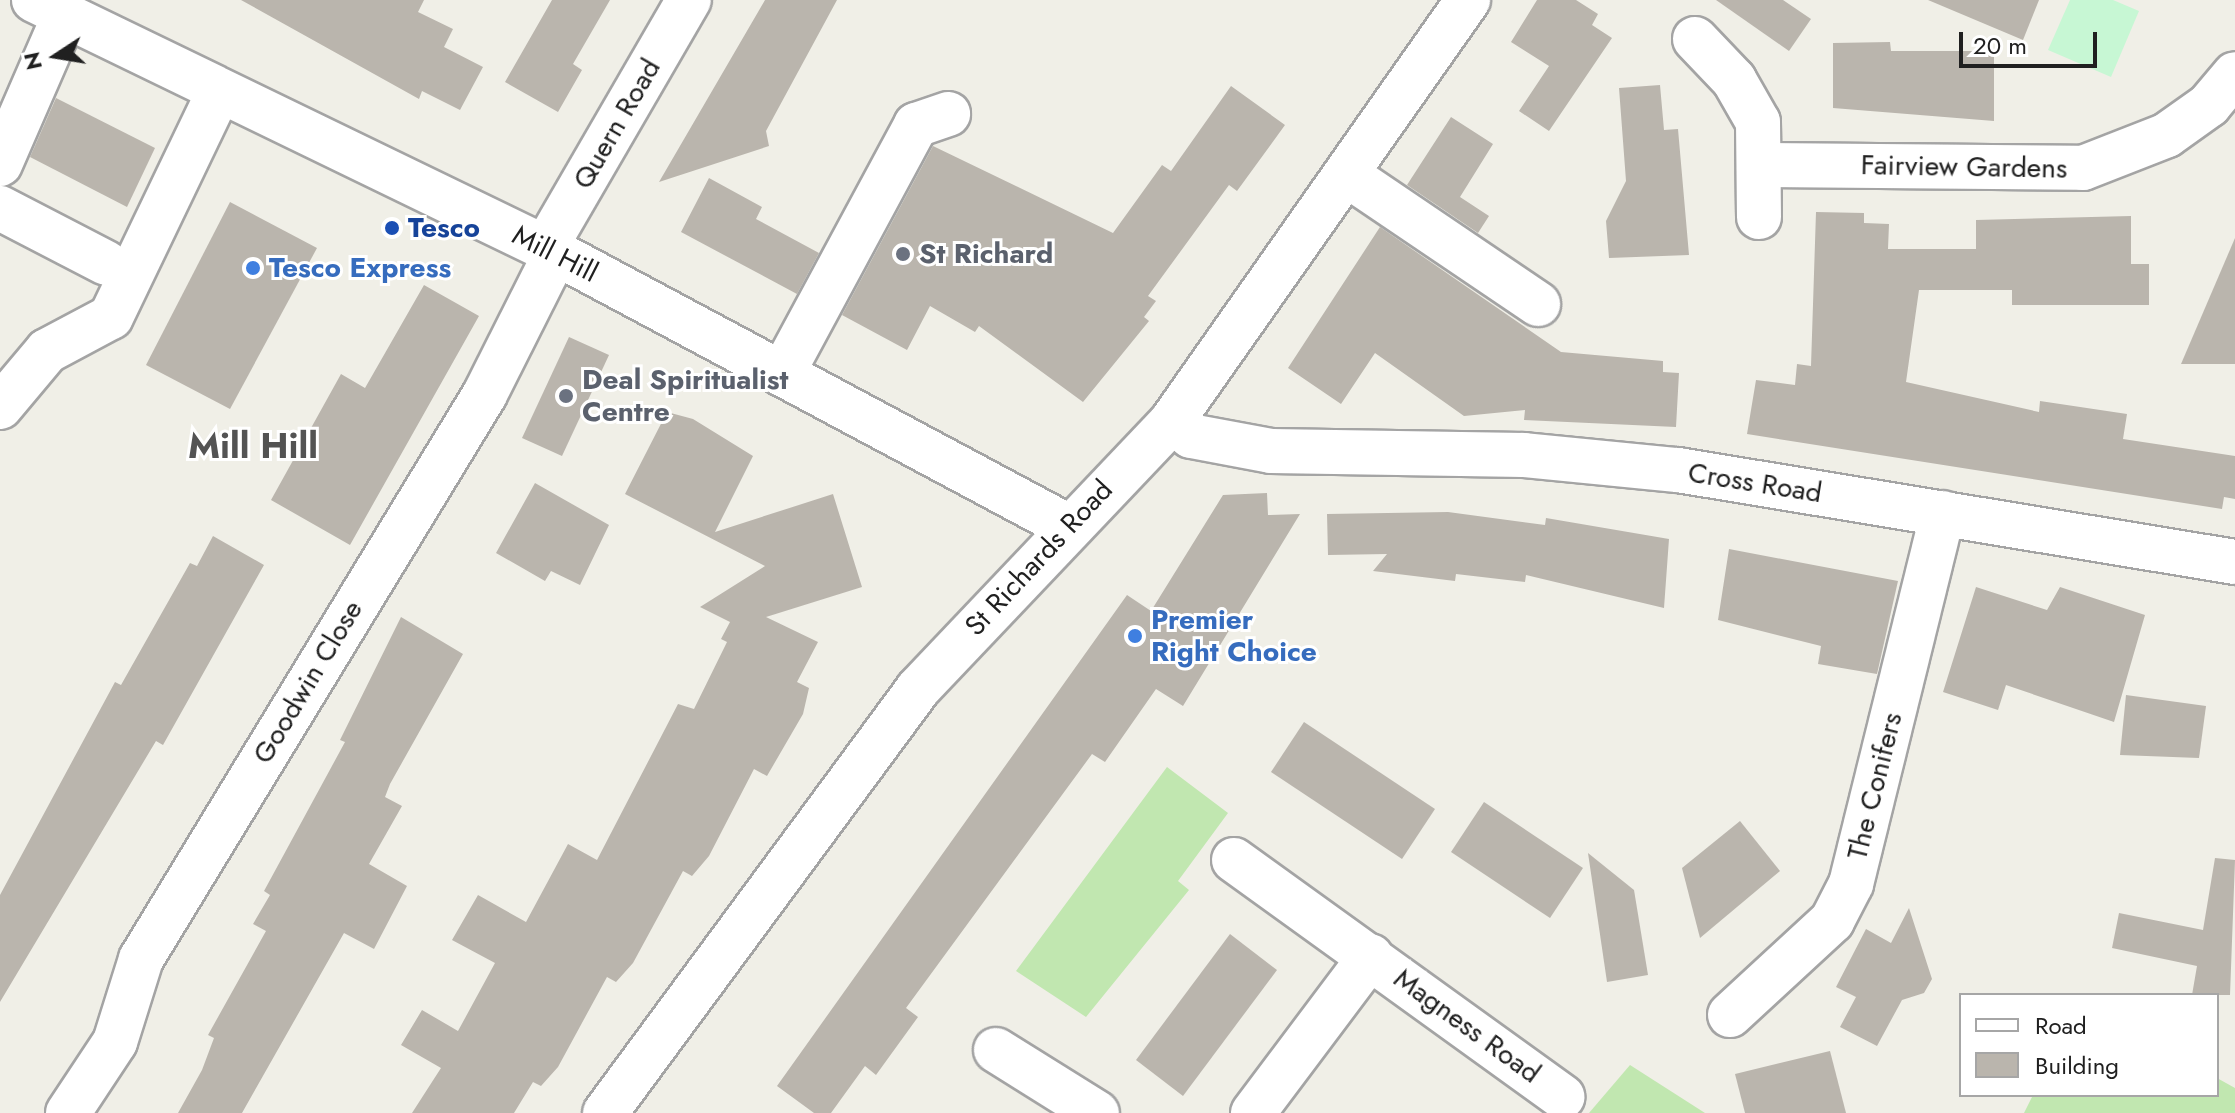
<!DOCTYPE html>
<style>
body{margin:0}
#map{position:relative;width:2235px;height:1113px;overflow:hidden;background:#f0efe7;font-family:Jost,sans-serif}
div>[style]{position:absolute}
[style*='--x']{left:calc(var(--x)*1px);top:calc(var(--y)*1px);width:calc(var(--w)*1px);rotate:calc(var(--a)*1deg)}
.grass>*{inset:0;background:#c1e7b0}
.park>*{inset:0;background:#c7f7d4}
.building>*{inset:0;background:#bab5ad}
.roads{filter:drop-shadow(2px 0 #a4a4a4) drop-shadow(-2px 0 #a4a4a4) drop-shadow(0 2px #a4a4a4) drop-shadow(0 -2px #a4a4a4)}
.minor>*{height:44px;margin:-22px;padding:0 22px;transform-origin:22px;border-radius:22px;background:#fff}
.dots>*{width:22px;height:22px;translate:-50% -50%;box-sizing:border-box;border:4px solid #fff;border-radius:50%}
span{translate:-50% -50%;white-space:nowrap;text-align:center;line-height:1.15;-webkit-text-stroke:6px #fff;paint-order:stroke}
.street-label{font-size:28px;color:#202020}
.transit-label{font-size:28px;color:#164399;font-weight:700}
.left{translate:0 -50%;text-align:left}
.worship-label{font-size:28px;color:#5b616d;font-weight:700}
.shop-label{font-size:28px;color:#366cbe;font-weight:700}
.district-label{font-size:36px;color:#535353;font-weight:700}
.legend{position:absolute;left:1959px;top:993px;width:260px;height:104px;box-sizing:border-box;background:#fff;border:2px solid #a6a6a6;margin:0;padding:10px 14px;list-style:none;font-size:24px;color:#202020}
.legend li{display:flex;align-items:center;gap:16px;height:40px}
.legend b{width:40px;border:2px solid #a6a6a6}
.north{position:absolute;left:16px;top:16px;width:80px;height:80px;-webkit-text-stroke:6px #fff;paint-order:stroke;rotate:258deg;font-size:22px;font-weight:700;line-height:32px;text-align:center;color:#202020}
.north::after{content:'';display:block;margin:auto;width:28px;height:36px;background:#202020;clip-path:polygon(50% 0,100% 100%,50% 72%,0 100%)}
.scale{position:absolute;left:1959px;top:32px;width:138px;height:36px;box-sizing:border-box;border:4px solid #202020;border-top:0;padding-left:10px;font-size:24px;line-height:28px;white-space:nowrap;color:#202020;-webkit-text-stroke:6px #fff;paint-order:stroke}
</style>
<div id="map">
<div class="grass">
<div style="clip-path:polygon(1167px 767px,1228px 813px,1178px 881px,1189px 890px,1086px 1017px,1016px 971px)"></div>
<div style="clip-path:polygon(1630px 1065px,1705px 1113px,1589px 1113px)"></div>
<div style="clip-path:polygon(2217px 1078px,2235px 1088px,2235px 1113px,2024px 1113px,2033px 1095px,2217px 1095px)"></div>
</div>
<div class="park">
<div style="clip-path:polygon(2070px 0,2113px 0,2139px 11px,2111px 77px,2048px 50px)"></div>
</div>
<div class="building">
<div style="clip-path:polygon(241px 0,424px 0,418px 12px,453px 29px,444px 47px,483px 67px,460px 110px,422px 91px,419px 99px)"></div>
<div style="clip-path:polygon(552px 0,610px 0,573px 64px,582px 70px,558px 112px,505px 82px)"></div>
<div style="clip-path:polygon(765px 0,837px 0,766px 131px,769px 146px,659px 182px)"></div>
<div style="clip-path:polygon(1537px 0,1576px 0,1598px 14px,1592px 25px,1612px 38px,1549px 131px,1519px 111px,1549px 66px,1511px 42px)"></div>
<div style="clip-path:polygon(1716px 0,1783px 0,1811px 19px,1789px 51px)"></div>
<div style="clip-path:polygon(1928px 0,2039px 0,2023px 40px)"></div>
<div style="clip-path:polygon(1890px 42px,1891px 51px,1994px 51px,1994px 121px,1833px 108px,1833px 43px)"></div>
<div style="clip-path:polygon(1660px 85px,1664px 130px,1678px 129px,1689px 255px,1609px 258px,1606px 221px,1626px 181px,1619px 88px)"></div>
<div style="clip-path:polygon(1231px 86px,1285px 125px,1237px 191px,1229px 185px,1148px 296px,1156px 301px,1144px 317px,1149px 321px,1083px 402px,979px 326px,975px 332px,930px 306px,907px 350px,842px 315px,933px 146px,1113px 233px,1162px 165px,1171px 171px)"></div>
<div style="clip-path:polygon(56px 98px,155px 148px,127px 207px,30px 157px)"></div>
<div style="clip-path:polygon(1451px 117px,1493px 144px,1460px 197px,1489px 216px,1478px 233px,1407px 185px)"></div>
<div style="clip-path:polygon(709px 178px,762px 207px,756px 219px,819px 253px,797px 294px,681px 232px)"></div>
<div style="clip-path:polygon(230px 202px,317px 248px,230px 409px,146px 365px)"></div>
<div style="clip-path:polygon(1816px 212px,1864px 213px,1864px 223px,1889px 224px,1888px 249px,1976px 249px,1976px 220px,2131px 216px,2131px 264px,2149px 264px,2149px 305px,2012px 305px,2012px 290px,1919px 290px,1906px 382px,2039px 412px,2040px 401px,2127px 414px,2123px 439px,2235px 456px,2235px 499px,2224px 497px,2222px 509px,1747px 434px,1756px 380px,1795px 385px,1797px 364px,1811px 366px)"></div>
<div style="clip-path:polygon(1380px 227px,1561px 352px,1663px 361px,1663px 372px,1679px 373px,1676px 427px,1524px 420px,1525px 410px,1464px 416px,1375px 353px,1341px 404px,1288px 368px)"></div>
<div style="clip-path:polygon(2235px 238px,2235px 364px,2181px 364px)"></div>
<div style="clip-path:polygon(424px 285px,479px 316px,350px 545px,271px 500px,341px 374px,365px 388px)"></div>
<div style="clip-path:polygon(569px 337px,609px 355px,562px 456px,522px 438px)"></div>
<div style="clip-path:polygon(667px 412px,693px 419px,753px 456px,715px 532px,833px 494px,862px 587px,766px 617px,818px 642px,797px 682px,809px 688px,803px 714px,767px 776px,754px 769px,709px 856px,692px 876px,683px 871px,633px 963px,616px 982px,607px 977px,558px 1067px,541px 1086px,533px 1082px,514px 1113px,412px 1113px,441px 1068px,401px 1045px,422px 1010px,458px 1031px,495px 963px,452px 940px,478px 895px,526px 922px,568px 844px,597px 860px,678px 704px,694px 709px,727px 642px,721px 639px,730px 622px,700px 607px,765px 566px,625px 494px)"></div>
<div style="clip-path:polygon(535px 483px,609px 525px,580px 585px,551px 571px,545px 581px,496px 553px)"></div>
<div style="clip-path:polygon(1267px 493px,1268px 515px,1300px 514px,1183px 706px,1156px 689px,1105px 762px,1092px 754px,906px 1008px,918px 1017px,876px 1075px,865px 1066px,831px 1113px,814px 1113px,777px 1086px,1127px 595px,1151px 611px,1223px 495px)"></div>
<div style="clip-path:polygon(1448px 512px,1545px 525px,1546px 518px,1669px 539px,1664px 608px,1526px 575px,1525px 582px,1456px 574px,1455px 581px,1373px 571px,1387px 554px,1328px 555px,1327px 514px)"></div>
<div style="clip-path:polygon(213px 536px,264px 565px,163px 745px,156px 741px,0 1002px,0 895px,115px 682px,121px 685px,190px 563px,197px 566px)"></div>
<div style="clip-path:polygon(1729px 549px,1898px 581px,1877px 674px,1818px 664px,1821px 646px,1718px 620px)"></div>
<div style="clip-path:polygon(1976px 587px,2047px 610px,2060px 587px,2145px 615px,2114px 722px,2006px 685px,1998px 710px,1943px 692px)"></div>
<div style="clip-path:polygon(401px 617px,463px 654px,390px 784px,385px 797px,402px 806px,369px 864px,407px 886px,374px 949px,344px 933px,242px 1113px,178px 1113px,202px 1070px,214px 1038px,208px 1035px,266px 931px,253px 924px,270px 895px,264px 891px,345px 742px,340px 740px)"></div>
<div style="clip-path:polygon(2126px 695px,2206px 706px,2199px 758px,2120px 755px)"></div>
<div style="clip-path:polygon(1304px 722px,1435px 809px,1402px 859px,1271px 772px)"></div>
<div style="clip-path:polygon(1484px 802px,1583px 868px,1550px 918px,1451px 852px)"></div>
<div style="clip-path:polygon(1740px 821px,1780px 871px,1700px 938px,1682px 868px)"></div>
<div style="clip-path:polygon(1588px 853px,1634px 890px,1648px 975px,1607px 982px)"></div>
<div style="clip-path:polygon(2215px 858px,2235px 860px,2230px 995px,2192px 995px,2197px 966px,2112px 948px,2119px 913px,2203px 930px)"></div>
<div style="clip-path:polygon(1909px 908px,1932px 979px,1924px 993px,1902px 1000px,1877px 1046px,1840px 1027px,1856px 997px,1836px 987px,1866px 929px,1891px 943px)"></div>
<div style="clip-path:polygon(1230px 934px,1277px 970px,1183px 1096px,1136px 1060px)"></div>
<div style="clip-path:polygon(1830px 1051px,1846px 1113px,1745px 1113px,1735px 1074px)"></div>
</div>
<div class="roads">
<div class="minor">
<div style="--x:34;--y:0;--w:580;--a:25.86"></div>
<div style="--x:556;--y:253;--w:579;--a:28.11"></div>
<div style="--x:1695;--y:39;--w:57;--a:46.4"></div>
<div style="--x:1734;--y:80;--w:48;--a:60.3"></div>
<div style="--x:1758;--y:122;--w:95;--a:89.4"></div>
<div style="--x:0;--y:164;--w:160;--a:-66.5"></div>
<div style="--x:1759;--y:165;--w:324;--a:0.5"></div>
<div style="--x:2083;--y:168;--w:90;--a:-21.4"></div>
<div style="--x:2167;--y:135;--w:52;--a:-35.5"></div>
<div style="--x:2209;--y:105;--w:40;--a:-50"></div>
<div style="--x:1346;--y:174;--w:232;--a:34.1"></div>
<div style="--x:0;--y:208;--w:119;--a:27.4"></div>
<div style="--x:545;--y:248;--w:287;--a:-59.9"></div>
<div style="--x:782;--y:374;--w:283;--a:-61.7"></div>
<div style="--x:916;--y:125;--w:34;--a:-19"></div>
<div style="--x:0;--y:407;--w:73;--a:-50"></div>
<div style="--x:47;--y:351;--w:72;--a:-28"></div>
<div style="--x:111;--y:317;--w:247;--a:-64.4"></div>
<div style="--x:1172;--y:421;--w:24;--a:38"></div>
<div style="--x:1191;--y:436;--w:81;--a:10.6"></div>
<div style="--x:1271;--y:451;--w:253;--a:0.9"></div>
<div style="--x:1524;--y:455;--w:155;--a:5.6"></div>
<div style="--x:1678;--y:470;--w:565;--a:9.38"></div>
<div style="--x:1234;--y:860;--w:405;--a:35.8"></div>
<div style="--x:1730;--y:1015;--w:139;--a:-42.7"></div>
<div style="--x:1832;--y:921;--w:42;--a:-62.8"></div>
<div style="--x:1851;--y:884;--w:382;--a:-76.1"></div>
<div style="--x:996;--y:1050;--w:119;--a:32"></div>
<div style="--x:68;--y:1113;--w:85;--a:-56.5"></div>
<div style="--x:115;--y:1042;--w:87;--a:-72.6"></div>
<div style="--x:141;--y:959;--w:661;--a:-58.66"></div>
<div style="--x:485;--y:394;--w:158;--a:-63.3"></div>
<div style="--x:605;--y:1113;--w:527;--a:-53.56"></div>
<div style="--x:918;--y:689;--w:369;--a:-46.5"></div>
<div style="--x:1172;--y:421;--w:515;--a:-54.89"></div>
<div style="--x:1253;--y:1113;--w:196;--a:-53.1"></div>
</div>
</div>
<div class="dots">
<div style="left:392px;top:228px;background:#1a4fb4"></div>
<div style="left:903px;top:254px;background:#6b7280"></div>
<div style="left:253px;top:268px;background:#3f7fe0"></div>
<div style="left:566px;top:396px;background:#6b7280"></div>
<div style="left:1135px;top:636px;background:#3f7fe0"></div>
</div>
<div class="street-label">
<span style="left:617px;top:124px;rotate:-60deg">Quern Road</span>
<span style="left:1964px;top:167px;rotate:1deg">Fairview Gardens</span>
<span style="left:555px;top:254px;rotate:27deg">Mill Hill</span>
<span style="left:1755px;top:483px;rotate:9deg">Cross Road</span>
<span style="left:1039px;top:558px;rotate:-47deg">St Richards Road</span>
<span style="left:308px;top:682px;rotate:-59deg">Goodwin Close</span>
<span style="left:1875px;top:786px;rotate:-76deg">The Conifers</span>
<span style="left:1467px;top:1026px;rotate:36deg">Magness Road</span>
</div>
<div class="transit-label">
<span class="left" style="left:408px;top:228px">Tesco</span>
</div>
<div class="worship-label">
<span class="left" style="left:919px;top:254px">St Richard</span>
<span class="left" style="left:582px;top:396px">Deal Spiritualist<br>Centre</span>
</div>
<div class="shop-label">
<span class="left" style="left:269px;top:268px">Tesco Express</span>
<span class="left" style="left:1151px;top:636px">Premier<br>Right Choice</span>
</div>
<div class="district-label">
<span style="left:253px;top:446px">Mill Hill</span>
</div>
<ul class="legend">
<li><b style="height:10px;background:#fff"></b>Road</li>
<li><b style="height:22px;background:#bab5ad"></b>Building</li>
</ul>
<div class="north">N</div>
<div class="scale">20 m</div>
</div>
